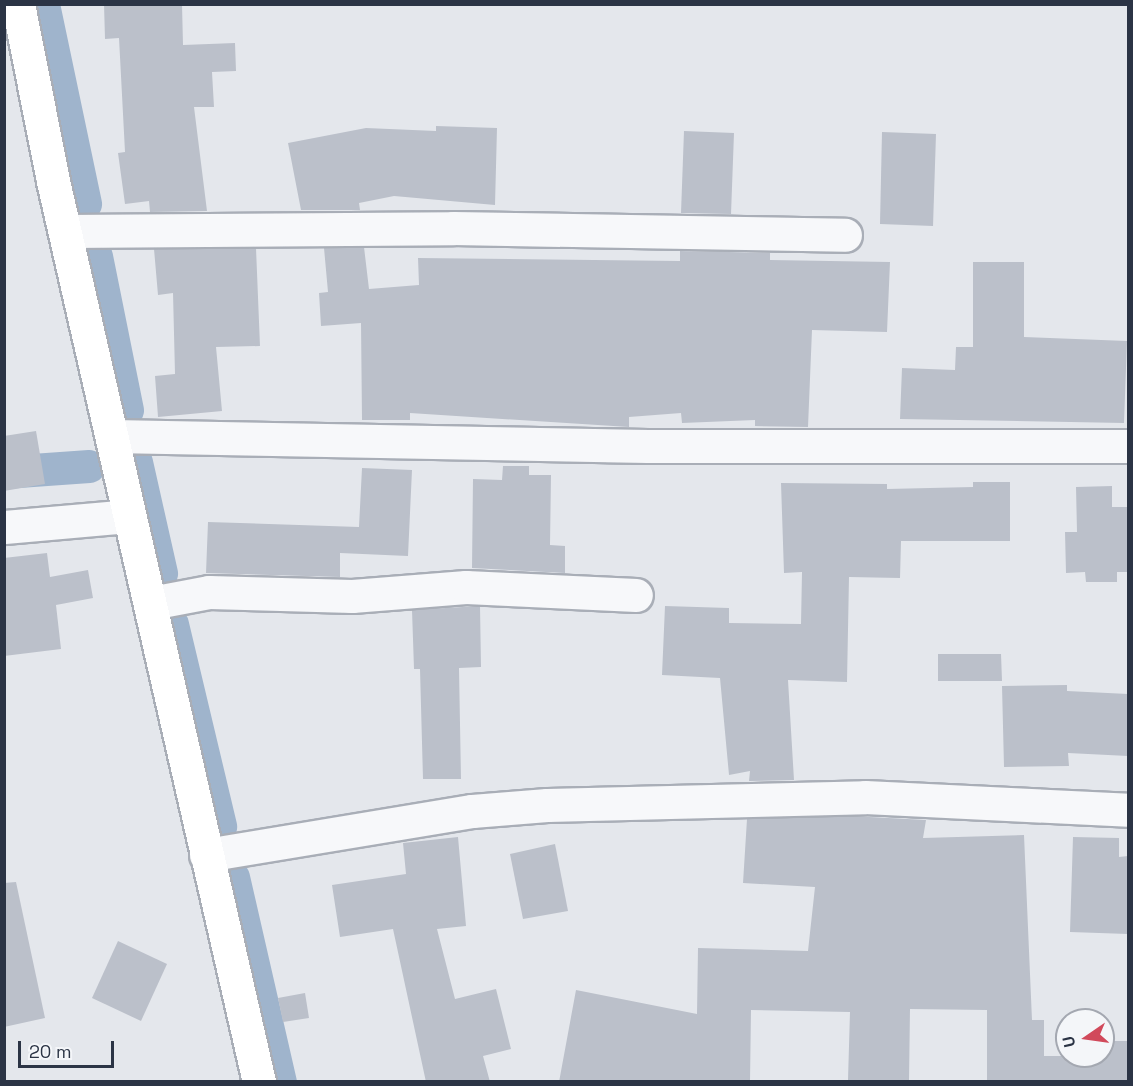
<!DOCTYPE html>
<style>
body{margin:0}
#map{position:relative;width:1133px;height:1086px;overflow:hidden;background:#e4e7ec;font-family:"Space Grotesk",sans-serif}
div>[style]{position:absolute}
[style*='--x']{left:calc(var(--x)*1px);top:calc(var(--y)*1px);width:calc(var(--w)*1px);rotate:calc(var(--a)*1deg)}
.stream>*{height:9px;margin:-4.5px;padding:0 4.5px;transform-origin:4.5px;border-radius:4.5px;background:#9fb4cc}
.canal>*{height:33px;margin:-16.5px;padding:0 16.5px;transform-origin:16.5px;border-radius:16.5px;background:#9fb4cc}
.building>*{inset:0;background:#bbc0ca}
.roads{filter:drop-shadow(2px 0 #a9aeb7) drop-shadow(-2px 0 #a9aeb7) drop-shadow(0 2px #a9aeb7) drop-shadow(0 -2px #a9aeb7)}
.minor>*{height:33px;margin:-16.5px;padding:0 16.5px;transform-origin:16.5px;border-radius:16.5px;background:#f7f8fa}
.major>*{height:33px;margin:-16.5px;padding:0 16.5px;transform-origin:16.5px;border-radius:16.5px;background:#fff}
span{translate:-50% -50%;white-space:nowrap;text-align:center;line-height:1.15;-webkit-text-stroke:5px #f4f6f9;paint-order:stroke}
.frame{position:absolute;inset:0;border:6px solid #2b3445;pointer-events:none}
.north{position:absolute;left:1055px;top:1008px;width:60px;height:60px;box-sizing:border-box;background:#f4f6f9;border:2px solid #a4a8b1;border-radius:50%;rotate:257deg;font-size:16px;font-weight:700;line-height:24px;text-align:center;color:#2b3445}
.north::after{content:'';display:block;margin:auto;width:21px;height:27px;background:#d1495b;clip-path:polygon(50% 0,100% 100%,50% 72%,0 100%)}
.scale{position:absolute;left:18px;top:1041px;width:96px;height:27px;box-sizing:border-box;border:3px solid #2b3445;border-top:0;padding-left:8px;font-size:18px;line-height:21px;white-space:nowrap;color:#2b3445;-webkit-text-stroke:4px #f4f6f9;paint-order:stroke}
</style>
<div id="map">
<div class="stream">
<div style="--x:149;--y:527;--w:3;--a:0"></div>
</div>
<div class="canal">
<div style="--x:43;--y:4;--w:204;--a:78.1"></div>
<div style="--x:96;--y:256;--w:157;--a:78.6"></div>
<div style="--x:136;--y:462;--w:114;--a:77.3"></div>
<div style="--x:4;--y:472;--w:85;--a:-4"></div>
<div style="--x:172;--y:624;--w:208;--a:76.6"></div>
<div style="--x:233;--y:877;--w:210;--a:77.1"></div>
</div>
<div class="building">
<div style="clip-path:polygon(104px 4px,182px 4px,183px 45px,235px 43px,236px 71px,212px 72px,214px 107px,194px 107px,207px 211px,150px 212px,149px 201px,125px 204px,118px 153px,125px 152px,119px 38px,105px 39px)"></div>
<div style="clip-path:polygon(436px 126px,497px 128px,495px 205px,394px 196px,359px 203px,360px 210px,301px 210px,288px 143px,366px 128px,436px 131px)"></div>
<div style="clip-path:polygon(684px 131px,734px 133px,731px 214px,681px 213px)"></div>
<div style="clip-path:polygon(882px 132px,936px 134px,933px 226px,880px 224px)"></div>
<div style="clip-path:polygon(364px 247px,369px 289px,419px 285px,418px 258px,680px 261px,680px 251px,770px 253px,770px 260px,890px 262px,887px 332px,812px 330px,808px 427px,755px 426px,755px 420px,682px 423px,681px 413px,629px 417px,629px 427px,410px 413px,410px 420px,362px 420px,361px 323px,321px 326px,319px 293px,328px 292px,324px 248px)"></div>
<div style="clip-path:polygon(256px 248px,260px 346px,216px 347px,222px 411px,158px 417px,155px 376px,175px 374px,173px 293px,158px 295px,154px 249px)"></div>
<div style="clip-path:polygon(973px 262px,1024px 262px,1024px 337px,1127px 341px,1124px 423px,900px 419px,902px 368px,955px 370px,956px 347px,973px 347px)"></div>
<div style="clip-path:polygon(36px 431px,45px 484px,4px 491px,4px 436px)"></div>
<div style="clip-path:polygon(503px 466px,529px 466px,529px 475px,551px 475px,550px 545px,565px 546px,565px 573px,472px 568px,473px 479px,502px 480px)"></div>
<div style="clip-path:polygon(362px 468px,412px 470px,408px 556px,340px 553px,340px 577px,206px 573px,208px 522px,359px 527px)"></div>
<div style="clip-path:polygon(973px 482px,1010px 482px,1010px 541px,901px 541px,900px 578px,849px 577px,847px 682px,788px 680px,794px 780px,749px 781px,750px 771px,729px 775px,720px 678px,662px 675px,665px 606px,729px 608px,729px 623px,801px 624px,802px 572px,784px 573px,781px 483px,887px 484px,887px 489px,973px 487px)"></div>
<div style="clip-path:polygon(1112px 486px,1112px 507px,1128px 507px,1128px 572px,1117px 572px,1117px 582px,1086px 582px,1085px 572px,1066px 573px,1065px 532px,1077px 532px,1076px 487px)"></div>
<div style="clip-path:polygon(47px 553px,50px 577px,88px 570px,93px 598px,56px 605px,61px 649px,4px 656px,4px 558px)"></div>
<div style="clip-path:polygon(480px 606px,481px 667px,459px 668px,461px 779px,423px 779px,420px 669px,414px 669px,412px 610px)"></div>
<div style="clip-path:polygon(938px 654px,1001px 654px,1002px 681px,938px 681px)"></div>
<div style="clip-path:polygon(1067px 685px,1067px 691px,1128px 694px,1128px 756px,1068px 753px,1069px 766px,1004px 767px,1002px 686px)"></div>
<div style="clip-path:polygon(850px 816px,926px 820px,923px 838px,1024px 835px,1032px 1020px,1044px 1020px,1044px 1056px,1103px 1056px,1103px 1041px,1128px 1041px,1128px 1082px,987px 1082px,987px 1010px,910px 1009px,909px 1081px,848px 1080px,850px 1012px,751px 1010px,750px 1082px,559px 1082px,576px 990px,697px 1014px,698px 948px,808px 951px,815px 887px,743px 883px,747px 819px)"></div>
<div style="clip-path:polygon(458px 837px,466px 926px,437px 929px,455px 999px,496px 989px,511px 1049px,483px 1056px,490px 1082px,426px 1082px,393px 929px,340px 937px,332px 885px,406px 874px,403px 843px)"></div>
<div style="clip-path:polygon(1073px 837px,1119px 838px,1119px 857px,1128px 856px,1128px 934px,1070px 932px)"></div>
<div style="clip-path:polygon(555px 844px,568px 911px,523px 919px,510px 854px)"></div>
<div style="clip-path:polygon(16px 882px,45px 1018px,4px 1027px,4px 883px)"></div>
<div style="clip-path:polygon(118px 941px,167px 964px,141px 1021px,92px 998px)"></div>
<div style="clip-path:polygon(305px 993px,309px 1018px,283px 1022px,278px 998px)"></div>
</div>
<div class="roads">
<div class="minor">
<div style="--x:66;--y:231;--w:387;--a:-0.4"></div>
<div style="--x:453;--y:228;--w:392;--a:1"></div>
<div style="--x:112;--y:436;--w:536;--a:1.07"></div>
<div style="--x:648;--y:446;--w:480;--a:0"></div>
<div style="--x:4;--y:527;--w:125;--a:-5"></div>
<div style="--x:151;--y:603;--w:59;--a:-10.7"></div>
<div style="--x:209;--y:592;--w:143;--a:1.6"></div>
<div style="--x:352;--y:596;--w:114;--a:-4.5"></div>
<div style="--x:466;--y:587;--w:170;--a:2.7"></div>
<div style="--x:206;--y:855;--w:270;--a:-9.4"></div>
<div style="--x:472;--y:811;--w:75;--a:-4.6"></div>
<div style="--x:547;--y:805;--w:318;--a:-1.4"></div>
<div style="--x:865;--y:797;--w:263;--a:2.8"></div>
</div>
<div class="major">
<div style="--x:18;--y:4;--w:180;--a:78.8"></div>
<div style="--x:53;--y:181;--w:924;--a:77.12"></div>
</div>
</div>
<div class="frame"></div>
<div class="north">U</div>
<div class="scale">20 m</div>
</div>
